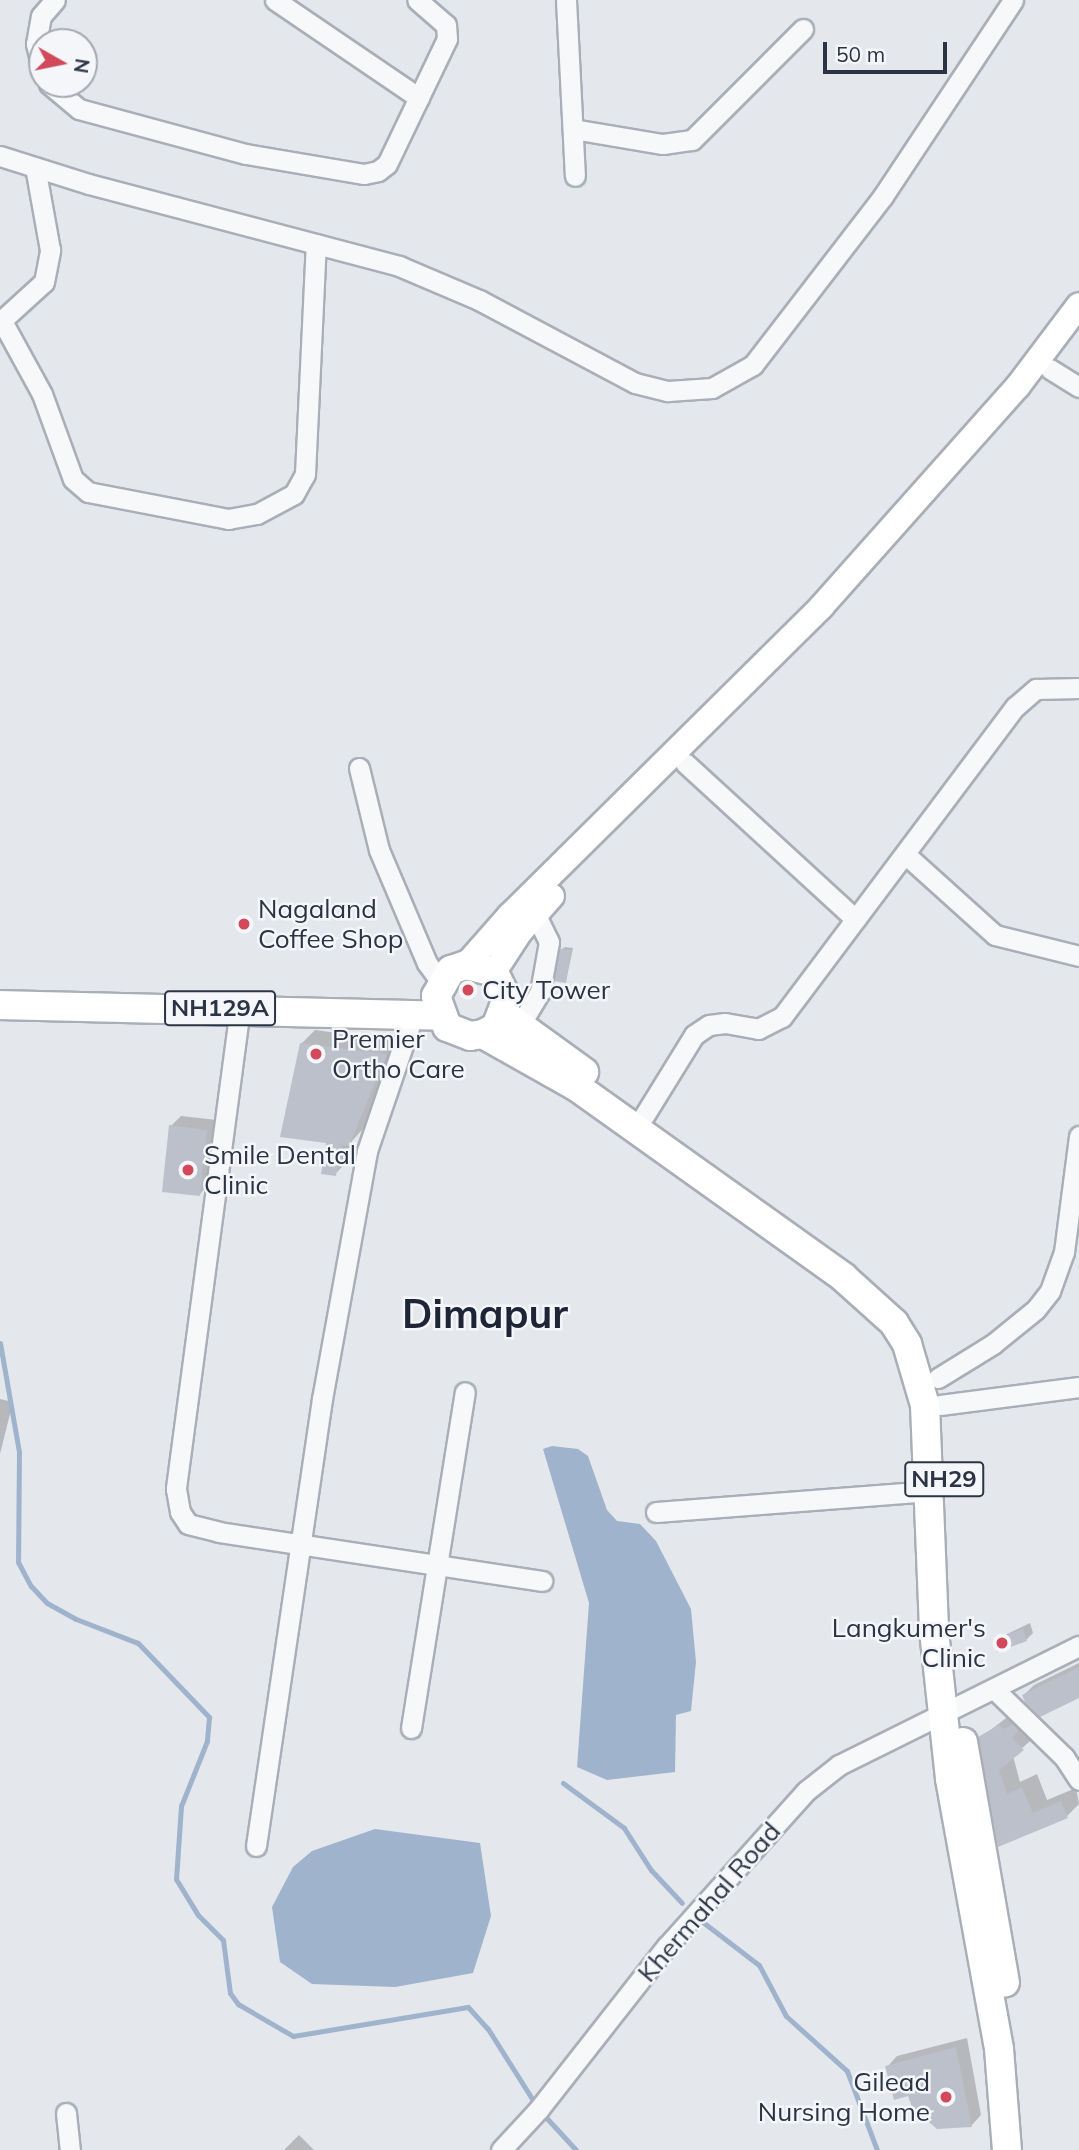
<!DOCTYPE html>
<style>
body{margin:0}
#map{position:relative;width:1079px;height:2150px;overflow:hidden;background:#e4e7ec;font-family:Mulish,sans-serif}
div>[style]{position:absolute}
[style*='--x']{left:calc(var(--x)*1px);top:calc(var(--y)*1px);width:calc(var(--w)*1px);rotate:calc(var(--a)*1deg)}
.water>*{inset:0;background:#9fb4cc}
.shadow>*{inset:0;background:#0003}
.stream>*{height:5px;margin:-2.5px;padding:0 2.5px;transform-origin:2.5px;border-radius:2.5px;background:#9fb4cc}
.building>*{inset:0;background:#bbc0ca}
.roads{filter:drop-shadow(2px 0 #a9aeb7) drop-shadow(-2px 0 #a9aeb7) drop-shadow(0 2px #a9aeb7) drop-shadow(0 -2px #a9aeb7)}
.minor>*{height:19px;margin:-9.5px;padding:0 9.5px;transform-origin:9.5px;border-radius:9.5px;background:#f7f8fa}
.major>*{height:24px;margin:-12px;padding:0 12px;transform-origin:12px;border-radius:12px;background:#fff}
.highway>*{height:28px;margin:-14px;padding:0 14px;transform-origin:14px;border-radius:14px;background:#fff}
.dots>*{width:19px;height:19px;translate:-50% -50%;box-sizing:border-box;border:4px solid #f4f6f9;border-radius:50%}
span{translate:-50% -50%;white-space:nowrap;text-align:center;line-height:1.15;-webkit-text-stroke:5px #f4f6f9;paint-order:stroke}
.shield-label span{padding:2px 5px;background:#f4f6f9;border:2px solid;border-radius:5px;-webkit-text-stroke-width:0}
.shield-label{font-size:24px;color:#2b3445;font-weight:700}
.poi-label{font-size:26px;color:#2b3445}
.left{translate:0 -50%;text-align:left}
.right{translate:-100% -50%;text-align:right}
.street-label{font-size:26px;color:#2b3445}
.town-label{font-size:40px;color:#1d2536;font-weight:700}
.north{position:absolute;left:28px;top:28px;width:70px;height:70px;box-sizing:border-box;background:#f4f6f9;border:2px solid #a4a8b1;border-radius:50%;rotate:99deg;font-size:19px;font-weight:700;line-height:28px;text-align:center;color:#2b3445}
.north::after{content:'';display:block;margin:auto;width:24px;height:32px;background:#d1495b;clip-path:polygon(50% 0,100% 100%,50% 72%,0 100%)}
.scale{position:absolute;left:823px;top:42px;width:124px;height:32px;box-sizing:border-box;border:4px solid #2b3445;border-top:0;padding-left:9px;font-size:21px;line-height:24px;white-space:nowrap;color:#2b3445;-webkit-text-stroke:5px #f4f6f9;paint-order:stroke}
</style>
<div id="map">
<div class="water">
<div style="clip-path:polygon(552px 1446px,578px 1449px,588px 1456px,607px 1510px,617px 1521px,640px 1524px,656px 1541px,691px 1609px,696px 1662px,691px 1711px,676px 1715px,675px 1772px,607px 1780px,577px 1767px,589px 1603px,543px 1449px)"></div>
<div style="clip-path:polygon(375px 1829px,480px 1843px,491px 1916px,473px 1973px,395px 1987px,312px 1984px,280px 1962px,272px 1907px,293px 1867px,312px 1851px)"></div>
</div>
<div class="shadow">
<div style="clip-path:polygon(565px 947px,573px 948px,566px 981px,562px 949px)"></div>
<div style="clip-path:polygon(315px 1030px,399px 1041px,362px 1130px,352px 1141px,349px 1160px,335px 1174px,301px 1044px)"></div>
<div style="clip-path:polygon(181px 1116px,217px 1120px,210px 1183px,200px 1194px,171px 1126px)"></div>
<div style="clip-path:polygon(0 1399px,13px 1402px,0 1454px)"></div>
<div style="clip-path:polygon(1030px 1623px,1033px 1633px,1026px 1640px,995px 1640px)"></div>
<div style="clip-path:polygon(1079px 1663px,1079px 1696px,1024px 1695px,1034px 1685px)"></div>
<div style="clip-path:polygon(1014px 1712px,1037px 1735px,1013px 1756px,1020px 1782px,1037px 1774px,1047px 1800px,1076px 1788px,1079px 1804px,1067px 1816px,1000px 1845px,980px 1738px)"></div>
<div style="clip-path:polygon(967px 2038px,981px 2115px,971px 2126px,887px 2067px,897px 2056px)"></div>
<div style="clip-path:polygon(299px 2135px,314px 2150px,284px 2150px)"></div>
</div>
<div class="stream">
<div style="--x:0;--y:1343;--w:111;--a:80.1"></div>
<div style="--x:19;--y:1452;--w:110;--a:90.5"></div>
<div style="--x:18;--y:1562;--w:27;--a:62"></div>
<div style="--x:31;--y:1586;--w:23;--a:47"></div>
<div style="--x:47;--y:1603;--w:33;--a:29"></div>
<div style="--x:76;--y:1619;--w:66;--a:21.2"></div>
<div style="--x:138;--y:1643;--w:103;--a:46.2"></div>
<div style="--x:209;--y:1717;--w:24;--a:95"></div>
<div style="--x:207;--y:1741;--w:70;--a:111.8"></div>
<div style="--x:181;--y:1806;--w:73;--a:93.9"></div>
<div style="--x:176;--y:1879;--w:42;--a:58.6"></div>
<div style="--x:198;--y:1915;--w:35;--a:45"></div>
<div style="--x:223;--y:1940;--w:53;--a:82.5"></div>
<div style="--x:230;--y:1993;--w:14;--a:54"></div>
<div style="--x:238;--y:2004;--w:64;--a:30.2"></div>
<div style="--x:293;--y:2036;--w:177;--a:-9.4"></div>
<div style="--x:468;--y:2007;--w:30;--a:48"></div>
<div style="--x:488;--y:2029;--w:90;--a:57.7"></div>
<div style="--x:563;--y:1783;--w:76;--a:36.4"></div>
<div style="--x:624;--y:1828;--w:50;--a:57.3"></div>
<div style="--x:651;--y:1870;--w:45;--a:46.8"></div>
<div style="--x:704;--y:1923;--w:69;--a:37.4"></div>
<div style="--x:759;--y:1965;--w:58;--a:62.1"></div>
<div style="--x:786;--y:2016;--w:82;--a:42"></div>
<div style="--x:847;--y:2071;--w:85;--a:69.2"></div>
<div style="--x:542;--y:2113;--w:50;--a:47.4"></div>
</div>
<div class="building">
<div style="clip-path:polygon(560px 949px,571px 950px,566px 983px,554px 981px)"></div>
<div style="clip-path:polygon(300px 1043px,387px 1054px,349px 1146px,341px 1145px,336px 1176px,321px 1174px,326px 1143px,280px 1137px)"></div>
<div style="clip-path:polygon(169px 1125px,207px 1130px,200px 1196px,162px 1192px)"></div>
<div style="clip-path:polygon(1023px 1629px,1027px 1641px,997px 1652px,993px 1640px)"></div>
<div style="clip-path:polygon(1079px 1667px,1079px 1698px,1040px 1717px,1025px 1702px,1022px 1695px)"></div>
<div style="clip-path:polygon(1013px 1724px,1019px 1730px,1012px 1738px,1024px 1750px,999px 1770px,1007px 1794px,1022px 1787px,1033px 1813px,1061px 1801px,1068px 1818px,998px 1847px,978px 1737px,999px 1725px,1004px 1729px)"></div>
<div style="clip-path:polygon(956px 2047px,972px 2127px,937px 2129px,912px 2107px,908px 2096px,894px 2100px,885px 2066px)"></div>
</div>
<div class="roads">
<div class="minor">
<div style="--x:275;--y:0;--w:174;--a:34.2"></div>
<div style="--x:566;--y:0;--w:176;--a:87.1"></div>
<div style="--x:42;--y:68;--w:25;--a:-104"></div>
<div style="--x:36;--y:44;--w:28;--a:-80"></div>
<div style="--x:41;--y:16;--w:21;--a:-49"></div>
<div style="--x:49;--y:84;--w:39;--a:40"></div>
<div style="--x:79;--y:109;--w:173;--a:15.1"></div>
<div style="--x:246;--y:154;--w:120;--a:9.6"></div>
<div style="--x:364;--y:174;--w:14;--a:-12"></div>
<div style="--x:378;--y:171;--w:11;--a:-38"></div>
<div style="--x:387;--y:164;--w:139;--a:-64.4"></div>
<div style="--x:447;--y:39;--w:14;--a:-94"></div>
<div style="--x:446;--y:25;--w:38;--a:-139"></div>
<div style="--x:573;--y:129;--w:91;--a:9.5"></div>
<div style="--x:663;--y:144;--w:29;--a:-8"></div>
<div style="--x:692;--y:140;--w:157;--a:-45"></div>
<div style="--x:0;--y:156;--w:93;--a:17.5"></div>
<div style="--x:89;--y:184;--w:321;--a:14.8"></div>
<div style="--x:399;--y:266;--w:87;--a:23"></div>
<div style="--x:479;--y:300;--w:177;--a:28"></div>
<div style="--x:635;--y:383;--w:34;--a:14"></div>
<div style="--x:668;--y:391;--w:44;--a:-3.9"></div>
<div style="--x:712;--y:388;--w:47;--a:-29.3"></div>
<div style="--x:753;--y:365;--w:213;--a:-52.4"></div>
<div style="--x:883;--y:196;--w:235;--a:-56.4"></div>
<div style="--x:2;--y:321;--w:83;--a:61.3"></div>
<div style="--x:42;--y:394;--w:90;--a:70"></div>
<div style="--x:73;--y:479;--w:20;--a:41"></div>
<div style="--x:88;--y:492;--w:143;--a:10.9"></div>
<div style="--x:228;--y:519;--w:29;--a:-10"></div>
<div style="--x:257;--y:514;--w:42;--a:-28.4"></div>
<div style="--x:294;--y:494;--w:23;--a:-61"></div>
<div style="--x:305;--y:474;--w:230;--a:-87.3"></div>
<div style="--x:0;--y:322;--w:59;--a:-42.3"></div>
<div style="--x:44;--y:282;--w:33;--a:-79"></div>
<div style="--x:50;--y:250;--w:84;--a:-100.2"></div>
<div style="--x:1050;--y:369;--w:34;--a:32"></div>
<div style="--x:685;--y:763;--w:231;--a:42.5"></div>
<div style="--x:359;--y:768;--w:84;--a:76.3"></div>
<div style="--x:379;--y:850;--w:123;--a:67"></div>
<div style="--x:427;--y:963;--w:24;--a:54"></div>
<div style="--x:905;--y:854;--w:121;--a:42"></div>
<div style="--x:995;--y:935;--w:87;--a:14"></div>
<div style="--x:240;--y:1008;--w:485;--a:97.6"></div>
<div style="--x:176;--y:1489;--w:23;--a:80"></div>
<div style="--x:180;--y:1512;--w:14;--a:56"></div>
<div style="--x:188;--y:1524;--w:32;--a:14"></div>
<div style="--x:219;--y:1532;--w:327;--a:8.6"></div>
<div style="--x:520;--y:1025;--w:39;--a:-59"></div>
<div style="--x:540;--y:992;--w:51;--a:-79.8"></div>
<div style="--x:549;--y:942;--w:32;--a:-116"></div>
<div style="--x:644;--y:1116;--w:95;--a:-58.3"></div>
<div style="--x:694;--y:1035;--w:18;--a:-34"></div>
<div style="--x:709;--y:1025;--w:16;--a:-7"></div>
<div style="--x:725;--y:1023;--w:34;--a:10"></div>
<div style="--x:758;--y:1029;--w:27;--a:-27"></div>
<div style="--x:782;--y:1017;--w:388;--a:-53.1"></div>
<div style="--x:1015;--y:707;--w:28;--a:-41"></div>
<div style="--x:1036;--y:689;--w:43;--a:-1.3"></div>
<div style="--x:938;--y:1378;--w:65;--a:-31.7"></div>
<div style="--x:993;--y:1344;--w:55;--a:-39.1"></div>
<div style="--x:1036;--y:1309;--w:23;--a:-52"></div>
<div style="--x:1050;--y:1291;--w:41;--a:-70.3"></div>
<div style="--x:1064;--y:1252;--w:117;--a:-82.6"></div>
<div style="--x:940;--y:1405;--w:140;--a:-7.4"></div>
<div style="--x:656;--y:1512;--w:275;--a:-4.4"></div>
<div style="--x:994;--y:1689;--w:98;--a:44.2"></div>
<div style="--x:1064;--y:1757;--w:27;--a:57"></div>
<div style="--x:411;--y:1728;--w:340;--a:-80.9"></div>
<div style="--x:256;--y:1846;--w:452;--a:-81.6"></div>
<div style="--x:322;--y:1399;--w:252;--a:-79.7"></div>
<div style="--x:367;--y:1151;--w:139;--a:-71.2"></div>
<div style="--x:66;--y:2113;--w:37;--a:84"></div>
<div style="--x:501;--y:2150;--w:56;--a:-47.2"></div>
<div style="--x:539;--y:2109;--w:207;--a:-51.9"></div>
<div style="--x:667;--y:1946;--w:208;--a:-48.1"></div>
<div style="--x:806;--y:1791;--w:42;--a:-38.2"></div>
<div style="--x:839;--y:1765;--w:268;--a:-26.4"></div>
</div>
<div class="major">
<div style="--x:466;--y:965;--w:67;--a:-48.7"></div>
<div style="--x:510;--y:915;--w:438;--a:-44.7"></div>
<div style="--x:821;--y:607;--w:296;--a:-48.3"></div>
<div style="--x:1018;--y:386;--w:101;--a:-53"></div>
<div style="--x:494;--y:972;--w:48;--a:-57"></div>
<div style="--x:520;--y:932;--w:48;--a:-48.4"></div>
</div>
<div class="highway">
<div style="--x:0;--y:1005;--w:439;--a:1.4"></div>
<div style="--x:504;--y:1014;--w:99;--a:35.9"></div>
<div style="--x:483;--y:1034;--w:15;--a:-28"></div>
<div style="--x:496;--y:1027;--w:30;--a:-69"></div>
<div style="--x:507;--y:999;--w:30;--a:-116"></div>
<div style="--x:494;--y:972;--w:29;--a:-166"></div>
<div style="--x:466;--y:965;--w:16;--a:162"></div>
<div style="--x:451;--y:970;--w:30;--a:120"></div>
<div style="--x:436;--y:996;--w:33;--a:70"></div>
<div style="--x:447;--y:1027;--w:25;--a:21"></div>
<div style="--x:470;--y:1036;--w:13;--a:-9"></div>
<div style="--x:483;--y:1034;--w:108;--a:29.4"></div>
<div style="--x:577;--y:1087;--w:327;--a:35.5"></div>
<div style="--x:843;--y:1277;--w:69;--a:42"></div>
<div style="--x:894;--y:1323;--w:25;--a:58"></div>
<div style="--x:907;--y:1344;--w:64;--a:73.6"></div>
<div style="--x:925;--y:1405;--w:226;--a:87.7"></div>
<div style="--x:934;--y:1631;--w:149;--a:83.8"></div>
<div style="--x:950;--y:1779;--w:274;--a:79.7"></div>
<div style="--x:999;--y:2049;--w:101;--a:85.5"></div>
<div style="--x:963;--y:1742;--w:244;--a:80.1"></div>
</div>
</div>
<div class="dots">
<div style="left:244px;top:924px;background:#d1495b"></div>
<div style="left:468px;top:990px;background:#d1495b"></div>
<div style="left:316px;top:1054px;background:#d1495b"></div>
<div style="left:188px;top:1170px;background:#d1495b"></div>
<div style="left:1002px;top:1643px;background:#d1495b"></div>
<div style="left:946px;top:2097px;background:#d1495b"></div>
</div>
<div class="shield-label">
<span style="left:220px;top:1008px">NH129A</span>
<span style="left:944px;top:1479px">NH29</span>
</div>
<div class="poi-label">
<span class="left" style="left:258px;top:924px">Nagaland<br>Coffee Shop</span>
<span class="left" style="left:482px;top:990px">City Tower</span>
<span class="left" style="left:332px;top:1054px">Premier<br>Ortho Care</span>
<span class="left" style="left:204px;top:1170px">Smile Dental<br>Clinic</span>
<span class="right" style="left:986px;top:1643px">Langkumer's<br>Clinic</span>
<span class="right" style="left:930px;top:2097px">Gilead<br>Nursing Home</span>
</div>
<div class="street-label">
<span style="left:709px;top:1902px;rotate:-49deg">Khermahal Road</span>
</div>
<div class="town-label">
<span style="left:485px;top:1313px">Dimapur</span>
</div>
<div class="north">N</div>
<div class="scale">50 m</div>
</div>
